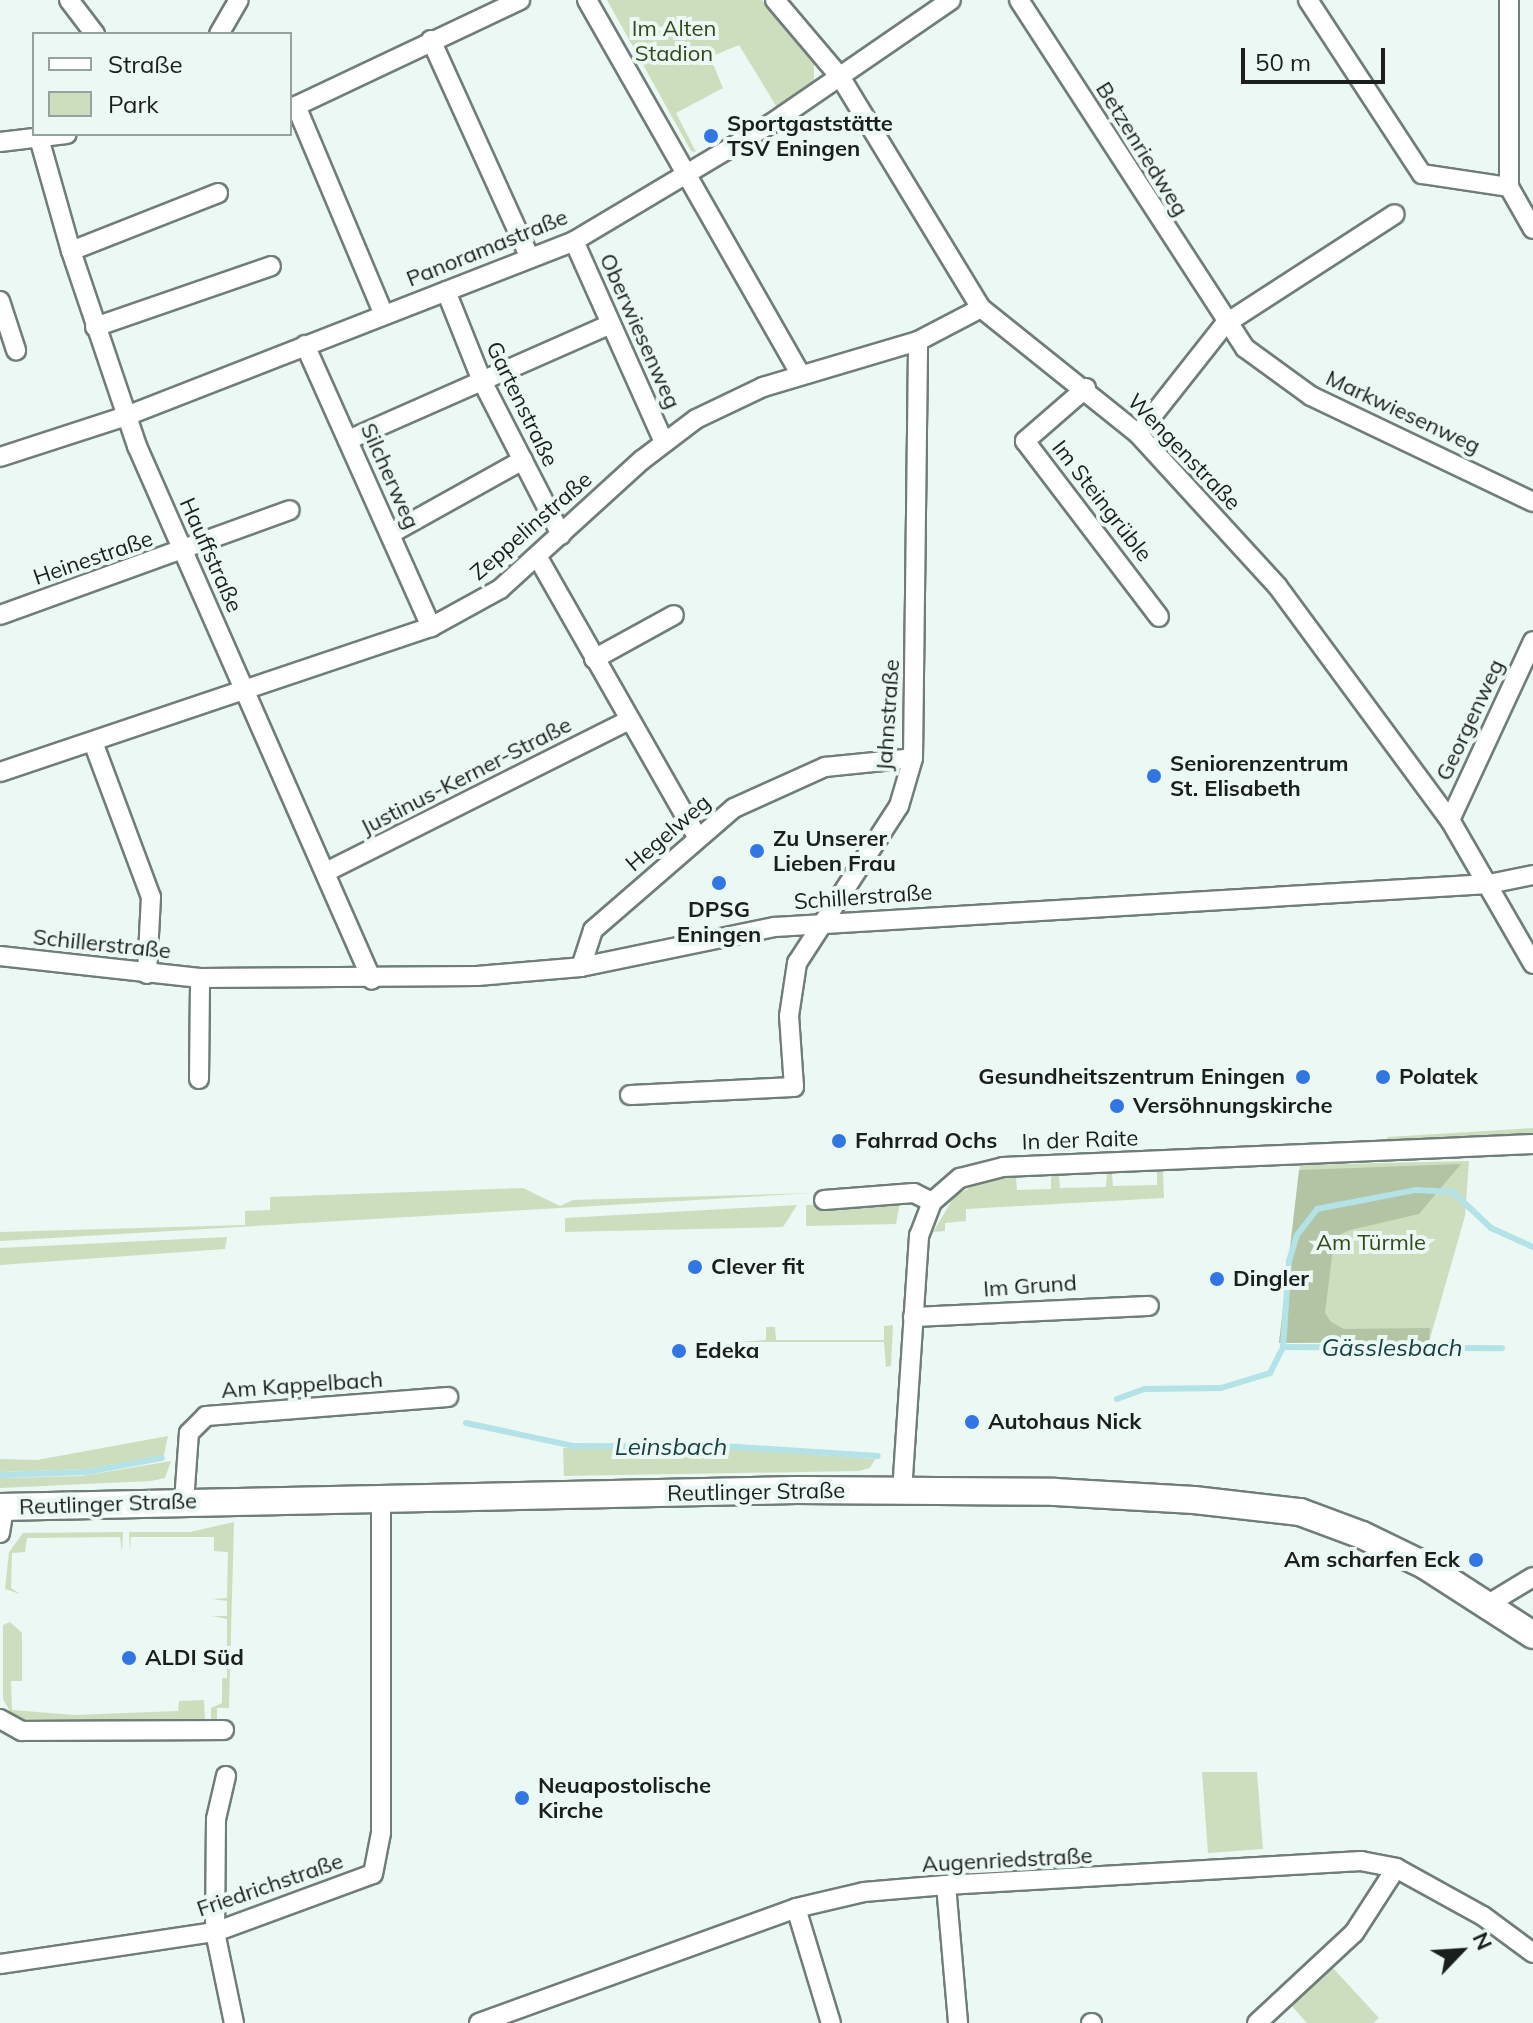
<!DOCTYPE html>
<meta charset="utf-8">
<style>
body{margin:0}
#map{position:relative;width:1533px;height:2023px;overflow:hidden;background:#ebf8f3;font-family:Mulish,sans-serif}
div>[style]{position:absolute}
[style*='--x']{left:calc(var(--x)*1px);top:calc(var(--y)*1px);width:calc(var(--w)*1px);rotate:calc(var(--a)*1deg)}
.green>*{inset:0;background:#ccdebe}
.forest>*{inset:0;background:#b2c4a4}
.stream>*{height:6px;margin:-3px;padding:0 3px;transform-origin:3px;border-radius:3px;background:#b3e2e7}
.roads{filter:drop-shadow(2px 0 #717d78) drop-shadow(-2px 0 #717d78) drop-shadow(0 2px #717d78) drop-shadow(0 -2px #717d78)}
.street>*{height:18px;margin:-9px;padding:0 9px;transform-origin:9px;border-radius:9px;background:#fff}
.secondary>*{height:26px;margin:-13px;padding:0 13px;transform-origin:13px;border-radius:13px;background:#fff}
.dots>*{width:22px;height:22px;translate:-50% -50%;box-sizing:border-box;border:4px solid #ebf8f3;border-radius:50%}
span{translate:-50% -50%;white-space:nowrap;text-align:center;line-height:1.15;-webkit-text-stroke:8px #ebf8f3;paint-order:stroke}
.park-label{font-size:22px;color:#314919}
.poi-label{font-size:22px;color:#1a1f1d;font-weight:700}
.left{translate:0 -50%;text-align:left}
.right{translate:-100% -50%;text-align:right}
.street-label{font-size:22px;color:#1a1f1d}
.water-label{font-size:24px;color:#164145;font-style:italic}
.legend{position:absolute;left:32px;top:32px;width:260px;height:104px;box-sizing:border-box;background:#ebf8f3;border:2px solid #97a19d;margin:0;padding:10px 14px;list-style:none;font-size:24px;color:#1a1f1d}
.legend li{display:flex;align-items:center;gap:16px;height:40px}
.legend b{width:40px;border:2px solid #97a19d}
.north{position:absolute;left:1421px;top:1911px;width:80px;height:80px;-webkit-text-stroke:6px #ebf8f3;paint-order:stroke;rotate:65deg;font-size:22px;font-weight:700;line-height:32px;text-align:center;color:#1a1f1d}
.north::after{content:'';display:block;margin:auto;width:28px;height:36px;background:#1a1f1d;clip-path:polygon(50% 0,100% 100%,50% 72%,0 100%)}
.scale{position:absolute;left:1241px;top:48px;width:144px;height:36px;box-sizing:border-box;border:4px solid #1a1f1d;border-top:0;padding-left:10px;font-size:24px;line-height:28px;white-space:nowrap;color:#1a1f1d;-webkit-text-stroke:6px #ebf8f3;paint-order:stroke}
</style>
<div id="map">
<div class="green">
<div style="clip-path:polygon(607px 0,762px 0,814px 62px,814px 85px,778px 109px,739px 45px,710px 57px,723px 88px,676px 113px,696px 152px,691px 151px)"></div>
<div style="clip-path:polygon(1533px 1128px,1533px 1133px,1388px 1142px,1387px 1137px)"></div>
<div style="clip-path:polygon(1469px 1161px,1465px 1216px,1429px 1342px,1279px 1343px,1300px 1165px)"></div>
<div style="clip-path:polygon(1157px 1171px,1163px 1171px,1164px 1198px,966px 1209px,966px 1221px,945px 1223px,945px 1231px,933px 1232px,954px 1197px,977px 1183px,1016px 1176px,1017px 1190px,1051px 1189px,1051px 1175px,1059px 1175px,1060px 1188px,1106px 1187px,1107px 1173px,1112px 1173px,1113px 1186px,1157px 1185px)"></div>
<div style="clip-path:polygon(523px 1188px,560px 1206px,573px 1200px,814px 1193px,0 1241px,0 1232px,245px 1225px,245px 1211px,270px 1210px,270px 1197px)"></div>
<div style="clip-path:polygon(900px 1202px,896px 1224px,806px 1226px,806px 1205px)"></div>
<div style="clip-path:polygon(797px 1205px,783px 1227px,565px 1232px,565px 1218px)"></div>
<div style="clip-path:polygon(227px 1237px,225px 1249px,0 1265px,0 1248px)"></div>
<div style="clip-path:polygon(893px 1325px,891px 1366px,886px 1367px,884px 1342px,737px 1342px,766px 1340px,766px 1327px,775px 1327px,776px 1340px,884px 1340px,884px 1326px)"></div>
<div style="clip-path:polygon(168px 1436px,164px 1455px,86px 1469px,0 1472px,0 1459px,37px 1460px)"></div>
<div style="clip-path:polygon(563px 1448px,738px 1449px,875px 1459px,870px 1468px,859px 1471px,564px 1476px)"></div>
<div style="clip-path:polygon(171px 1461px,165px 1478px,151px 1481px,0 1488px,0 1478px,82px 1476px)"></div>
<div style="clip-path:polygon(234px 1522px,229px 1708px,217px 1708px,217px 1721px,211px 1721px,211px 1708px,222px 1703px,222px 1678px,227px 1678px,227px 1619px,212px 1616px,227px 1616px,227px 1601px,212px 1599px,227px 1598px,228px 1552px,214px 1551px,214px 1537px,131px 1537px,130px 1552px,129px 1532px,190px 1532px)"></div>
<div style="clip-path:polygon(123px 1532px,122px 1552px,120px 1537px,27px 1538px,25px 1552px,12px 1553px,11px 1588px,20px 1594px,5px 1589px,9px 1552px,23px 1533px)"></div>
<div style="clip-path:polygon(10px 1622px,22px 1633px,22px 1681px,11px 1681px,12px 1710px,75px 1715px,178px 1711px,179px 1701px,204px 1700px,205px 1721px,24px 1723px,13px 1717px,3px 1699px,3px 1625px)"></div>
<div style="clip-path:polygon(1202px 1772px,1257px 1772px,1263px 1849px,1208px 1853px)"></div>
<div style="clip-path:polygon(1332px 1967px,1379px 2018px,1373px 2023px,1307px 2023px,1290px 2004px)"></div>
</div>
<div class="forest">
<div style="clip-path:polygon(1461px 1164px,1419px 1214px,1350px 1230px,1339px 1235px,1333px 1248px,1325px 1313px,1331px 1322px,1344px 1329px,1430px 1328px,1429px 1342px,1279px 1343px,1299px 1170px)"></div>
</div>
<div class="stream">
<div style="--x:1283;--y:1347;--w:219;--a:0.3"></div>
<div style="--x:1117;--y:1399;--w:30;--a:-20"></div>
<div style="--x:1145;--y:1389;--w:76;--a:-0.8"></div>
<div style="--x:1221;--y:1388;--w:51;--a:-17"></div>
<div style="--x:1270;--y:1373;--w:29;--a:-63"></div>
<div style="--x:1283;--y:1347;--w:86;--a:-86"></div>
<div style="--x:1289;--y:1261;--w:27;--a:-73"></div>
<div style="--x:1297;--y:1235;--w:33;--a:-52"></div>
<div style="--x:1317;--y:1209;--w:101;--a:-10.9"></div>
<div style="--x:1416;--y:1190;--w:37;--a:3"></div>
<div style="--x:1453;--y:1192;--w:52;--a:43.5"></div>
<div style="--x:1491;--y:1228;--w:46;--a:24.3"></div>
<div style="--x:466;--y:1423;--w:109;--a:12.1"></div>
<div style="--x:573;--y:1446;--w:165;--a:0.3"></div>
<div style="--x:738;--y:1447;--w:140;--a:3.7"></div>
<div style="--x:0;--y:1475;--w:87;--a:-2"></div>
<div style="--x:87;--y:1472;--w:76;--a:-10.6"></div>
</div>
<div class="roads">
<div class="street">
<div style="--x:69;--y:0;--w:43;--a:52.6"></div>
<div style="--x:587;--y:0;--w:432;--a:60.3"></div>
<div style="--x:775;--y:0;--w:102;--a:49.8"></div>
<div style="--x:841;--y:78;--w:269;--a:58.7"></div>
<div style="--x:981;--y:308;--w:201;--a:38.7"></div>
<div style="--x:1138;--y:434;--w:207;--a:47.5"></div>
<div style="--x:1278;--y:587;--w:290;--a:53.6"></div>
<div style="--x:1450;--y:820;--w:166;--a:60"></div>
<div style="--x:1019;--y:0;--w:415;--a:57"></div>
<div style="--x:1245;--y:348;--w:82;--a:36"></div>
<div style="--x:1311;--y:396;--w:246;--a:25.5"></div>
<div style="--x:1308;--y:0;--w:208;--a:56.8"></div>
<div style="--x:1422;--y:174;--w:88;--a:8.5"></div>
<div style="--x:1509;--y:0;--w:187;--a:90"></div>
<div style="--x:1509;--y:187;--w:48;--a:60.3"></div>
<div style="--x:219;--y:34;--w:39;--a:-60"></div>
<div style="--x:431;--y:40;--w:239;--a:65.6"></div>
<div style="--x:39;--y:138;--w:117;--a:74.2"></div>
<div style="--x:71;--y:251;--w:206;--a:71.3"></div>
<div style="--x:137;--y:446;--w:583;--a:66.25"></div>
<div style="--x:0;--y:142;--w:67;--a:-6.8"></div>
<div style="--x:574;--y:241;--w:220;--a:65.9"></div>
<div style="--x:71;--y:251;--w:158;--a:-21.5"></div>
<div style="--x:446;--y:291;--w:97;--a:68.2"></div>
<div style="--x:482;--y:381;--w:173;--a:62.8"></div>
<div style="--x:0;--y:301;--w:52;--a:71.9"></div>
<div style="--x:384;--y:315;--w:227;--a:-112.8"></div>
<div style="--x:296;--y:106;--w:248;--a:-25.3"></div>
<div style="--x:95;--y:327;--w:186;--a:-19.1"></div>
<div style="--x:305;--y:345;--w:309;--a:65.9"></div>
<div style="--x:1086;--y:388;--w:81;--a:139"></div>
<div style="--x:1025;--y:441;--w:221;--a:52.7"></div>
<div style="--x:1138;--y:434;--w:140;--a:-51.7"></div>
<div style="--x:1225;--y:324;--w:202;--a:-32.9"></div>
<div style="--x:348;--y:440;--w:287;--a:-23.8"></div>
<div style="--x:0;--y:457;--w:133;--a:-18"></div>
<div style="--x:126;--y:416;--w:481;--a:-21.3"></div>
<div style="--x:574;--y:241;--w:230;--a:-30.8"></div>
<div style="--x:772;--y:123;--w:217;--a:-34.5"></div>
<div style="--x:390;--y:534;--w:152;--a:-29.1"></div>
<div style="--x:537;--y:556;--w:322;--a:60.3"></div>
<div style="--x:0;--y:615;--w:308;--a:-19.9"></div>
<div style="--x:594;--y:659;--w:91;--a:-28.8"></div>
<div style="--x:93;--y:742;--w:165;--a:69.5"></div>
<div style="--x:151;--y:897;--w:77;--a:93"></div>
<div style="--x:0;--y:772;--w:455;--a:-18.6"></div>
<div style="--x:431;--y:627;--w:79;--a:-28.8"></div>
<div style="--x:500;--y:589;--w:192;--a:-42.3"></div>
<div style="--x:642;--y:460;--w:68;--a:-37.2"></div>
<div style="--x:696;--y:419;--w:74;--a:-25.5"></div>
<div style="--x:763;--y:387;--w:162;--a:-16.5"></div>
<div style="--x:918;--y:341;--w:71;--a:-27.6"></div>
<div style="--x:1450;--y:820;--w:197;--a:-65.1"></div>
<div style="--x:326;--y:872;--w:337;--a:-26.6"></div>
<div style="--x:0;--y:956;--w:201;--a:6.3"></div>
<div style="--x:200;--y:978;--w:277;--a:-0.4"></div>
<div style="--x:477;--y:976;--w:104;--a:-4.9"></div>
<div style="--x:581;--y:967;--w:198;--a:-11.7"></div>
<div style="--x:775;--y:927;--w:715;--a:-3.45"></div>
<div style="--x:1489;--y:884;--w:45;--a:-11.6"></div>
<div style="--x:581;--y:967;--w:39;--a:-72"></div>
<div style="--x:593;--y:930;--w:186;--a:-40.9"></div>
<div style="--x:734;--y:808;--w:100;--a:-24.3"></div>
<div style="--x:825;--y:767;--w:88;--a:-5.8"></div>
<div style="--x:199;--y:1079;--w:101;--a:-89.4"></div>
<div style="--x:630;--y:1095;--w:164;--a:-2.8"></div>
<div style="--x:794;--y:1087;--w:71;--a:-94"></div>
<div style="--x:789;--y:1016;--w:54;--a:-81.4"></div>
<div style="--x:797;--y:963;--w:187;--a:-57"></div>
<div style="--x:899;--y:806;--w:50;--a:-73.7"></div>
<div style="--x:913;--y:758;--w:417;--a:-89.3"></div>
<div style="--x:824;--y:1200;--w:90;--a:-4.4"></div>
<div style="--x:914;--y:1193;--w:20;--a:27"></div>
<div style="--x:913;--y:1317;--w:236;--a:-2.7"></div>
<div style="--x:902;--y:1492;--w:257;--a:-86.2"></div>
<div style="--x:919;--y:1236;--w:36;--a:-69"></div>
<div style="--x:932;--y:1202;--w:37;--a:-41"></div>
<div style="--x:960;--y:1178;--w:44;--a:-14.3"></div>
<div style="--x:1003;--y:1167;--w:530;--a:-2.48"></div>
<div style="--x:184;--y:1502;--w:69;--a:-85.9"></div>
<div style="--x:189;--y:1433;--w:24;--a:-45"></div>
<div style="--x:206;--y:1416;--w:243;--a:-4.5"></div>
<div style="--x:0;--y:1533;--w:26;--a:-81"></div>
<div style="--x:1490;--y:1603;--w:50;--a:-31.2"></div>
<div style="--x:0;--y:1719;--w:25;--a:29"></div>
<div style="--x:22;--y:1731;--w:202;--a:-0.3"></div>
<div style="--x:226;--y:1776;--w:44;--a:103.1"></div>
<div style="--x:216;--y:1819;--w:113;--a:90.5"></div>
<div style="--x:215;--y:1932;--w:93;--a:78.2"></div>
<div style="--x:946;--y:1885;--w:139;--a:85"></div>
<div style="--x:796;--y:1908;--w:120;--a:73.1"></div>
<div style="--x:0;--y:1964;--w:217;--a:-8.5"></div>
<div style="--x:215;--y:1932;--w:168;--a:-20.2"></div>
<div style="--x:373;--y:1874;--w:42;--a:-79"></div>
<div style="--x:381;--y:1833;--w:334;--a:-90"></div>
<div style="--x:479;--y:2023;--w:337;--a:-19.9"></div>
<div style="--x:796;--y:1908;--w:70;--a:-13.2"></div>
<div style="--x:864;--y:1892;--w:82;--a:-4.9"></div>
<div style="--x:946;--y:1885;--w:416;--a:-3.3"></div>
<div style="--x:1361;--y:1861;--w:36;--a:11"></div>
<div style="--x:1396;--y:1868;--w:99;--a:28.9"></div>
<div style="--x:1483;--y:1916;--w:62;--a:36.5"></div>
<div style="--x:1091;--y:2023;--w:1;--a:0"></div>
<div style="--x:1257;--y:2023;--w:132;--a:-42.9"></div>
<div style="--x:1354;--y:1933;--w:77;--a:-57.1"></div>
</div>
<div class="secondary">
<div style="--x:0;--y:1507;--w:797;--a:-1.22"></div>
<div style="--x:797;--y:1490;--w:258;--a:0.4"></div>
<div style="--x:1055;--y:1492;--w:139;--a:3.3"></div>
<div style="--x:1194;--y:1500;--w:107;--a:6.5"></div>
<div style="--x:1300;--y:1512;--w:66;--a:20.4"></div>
<div style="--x:1362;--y:1535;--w:71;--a:25.8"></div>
<div style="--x:1426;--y:1566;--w:127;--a:32.8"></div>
</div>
</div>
<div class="dots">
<div style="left:711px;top:136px;background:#3276e3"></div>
<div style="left:1154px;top:776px;background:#3276e3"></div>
<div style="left:757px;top:851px;background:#3276e3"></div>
<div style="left:719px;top:883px;background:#3276e3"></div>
<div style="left:1303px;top:1077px;background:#3276e3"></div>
<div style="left:1383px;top:1077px;background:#3276e3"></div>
<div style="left:1117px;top:1106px;background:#3276e3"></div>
<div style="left:839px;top:1141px;background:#3276e3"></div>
<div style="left:695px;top:1267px;background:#3276e3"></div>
<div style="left:1217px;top:1279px;background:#3276e3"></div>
<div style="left:679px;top:1351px;background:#3276e3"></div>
<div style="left:972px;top:1422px;background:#3276e3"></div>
<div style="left:1476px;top:1560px;background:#3276e3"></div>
<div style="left:129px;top:1658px;background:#3276e3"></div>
<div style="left:522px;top:1798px;background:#3276e3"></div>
</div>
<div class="park-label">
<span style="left:674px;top:41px">Im Alten<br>Stadion</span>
<span style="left:1371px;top:1243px">Am Türmle</span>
</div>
<div class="poi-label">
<span class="left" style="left:727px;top:136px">Sportgaststätte<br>TSV Eningen</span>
<span class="left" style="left:1170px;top:776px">Seniorenzentrum<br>St. Elisabeth</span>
<span class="left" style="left:773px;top:851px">Zu Unserer<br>Lieben Frau</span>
<span style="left:719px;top:922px">DPSG<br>Eningen</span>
<span class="right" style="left:1285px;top:1077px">Gesundheitszentrum Eningen</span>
<span class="left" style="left:1399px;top:1077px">Polatek</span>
<span class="left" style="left:1133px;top:1106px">Versöhnungskirche</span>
<span class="left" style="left:855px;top:1141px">Fahrrad Ochs</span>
<span class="left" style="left:711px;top:1267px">Clever fit</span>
<span class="left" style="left:1233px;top:1279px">Dingler</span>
<span class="left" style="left:695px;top:1351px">Edeka</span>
<span class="left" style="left:988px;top:1422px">Autohaus Nick</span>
<span class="right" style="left:1460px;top:1560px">Am scharfen Eck</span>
<span class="left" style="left:145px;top:1658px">ALDI Süd</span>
<span class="left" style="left:538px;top:1798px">Neuapostolische<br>Kirche</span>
</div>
<div class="street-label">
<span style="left:1142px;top:149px;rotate:58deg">Betzenriedweg</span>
<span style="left:487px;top:248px;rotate:-22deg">Panoramastraße</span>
<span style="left:640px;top:331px;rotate:66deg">Oberwiesenweg</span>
<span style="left:522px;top:404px;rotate:64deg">Gartenstraße</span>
<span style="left:1403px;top:412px;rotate:25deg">Markwiesenweg</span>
<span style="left:1184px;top:452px;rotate:46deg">Wengenstraße</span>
<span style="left:390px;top:476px;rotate:66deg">Silcherweg</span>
<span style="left:1102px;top:501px;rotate:52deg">Im Steingrüble</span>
<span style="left:531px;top:526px;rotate:-41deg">Zeppelinstraße</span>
<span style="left:211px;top:555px;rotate:66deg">Hauffstraße</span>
<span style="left:93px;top:558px;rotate:-19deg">Heinestraße</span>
<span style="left:888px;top:715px;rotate:-86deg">Jahnstraße</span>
<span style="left:1470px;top:720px;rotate:-65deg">Georgenweg</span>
<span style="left:466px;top:776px;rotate:-27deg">Justinus-Kerner-Straße</span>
<span style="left:668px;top:833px;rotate:-41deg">Hegelweg</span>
<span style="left:863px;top:897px;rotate:-4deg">Schillerstraße</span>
<span style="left:102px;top:944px;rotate:6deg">Schillerstraße</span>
<span style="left:1080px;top:1140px;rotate:-2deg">In der Raite</span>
<span style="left:1030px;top:1286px;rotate:-4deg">Im Grund</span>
<span style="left:302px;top:1385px;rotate:-4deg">Am Kappelbach</span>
<span style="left:756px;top:1492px;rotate:-1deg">Reutlinger Straße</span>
<span style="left:108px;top:1504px;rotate:-2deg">Reutlinger Straße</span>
<span style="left:1007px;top:1860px;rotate:-3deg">Augenriedstraße</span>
<span style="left:270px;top:1885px;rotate:-19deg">Friedrichstraße</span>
</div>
<div class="water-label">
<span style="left:1392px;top:1348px">Gässlesbach</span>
<span style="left:671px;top:1447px">Leinsbach</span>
</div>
<ul class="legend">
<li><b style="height:10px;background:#fff"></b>Straße</li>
<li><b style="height:22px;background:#ccdebe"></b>Park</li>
</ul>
<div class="north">N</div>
<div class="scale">50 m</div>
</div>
